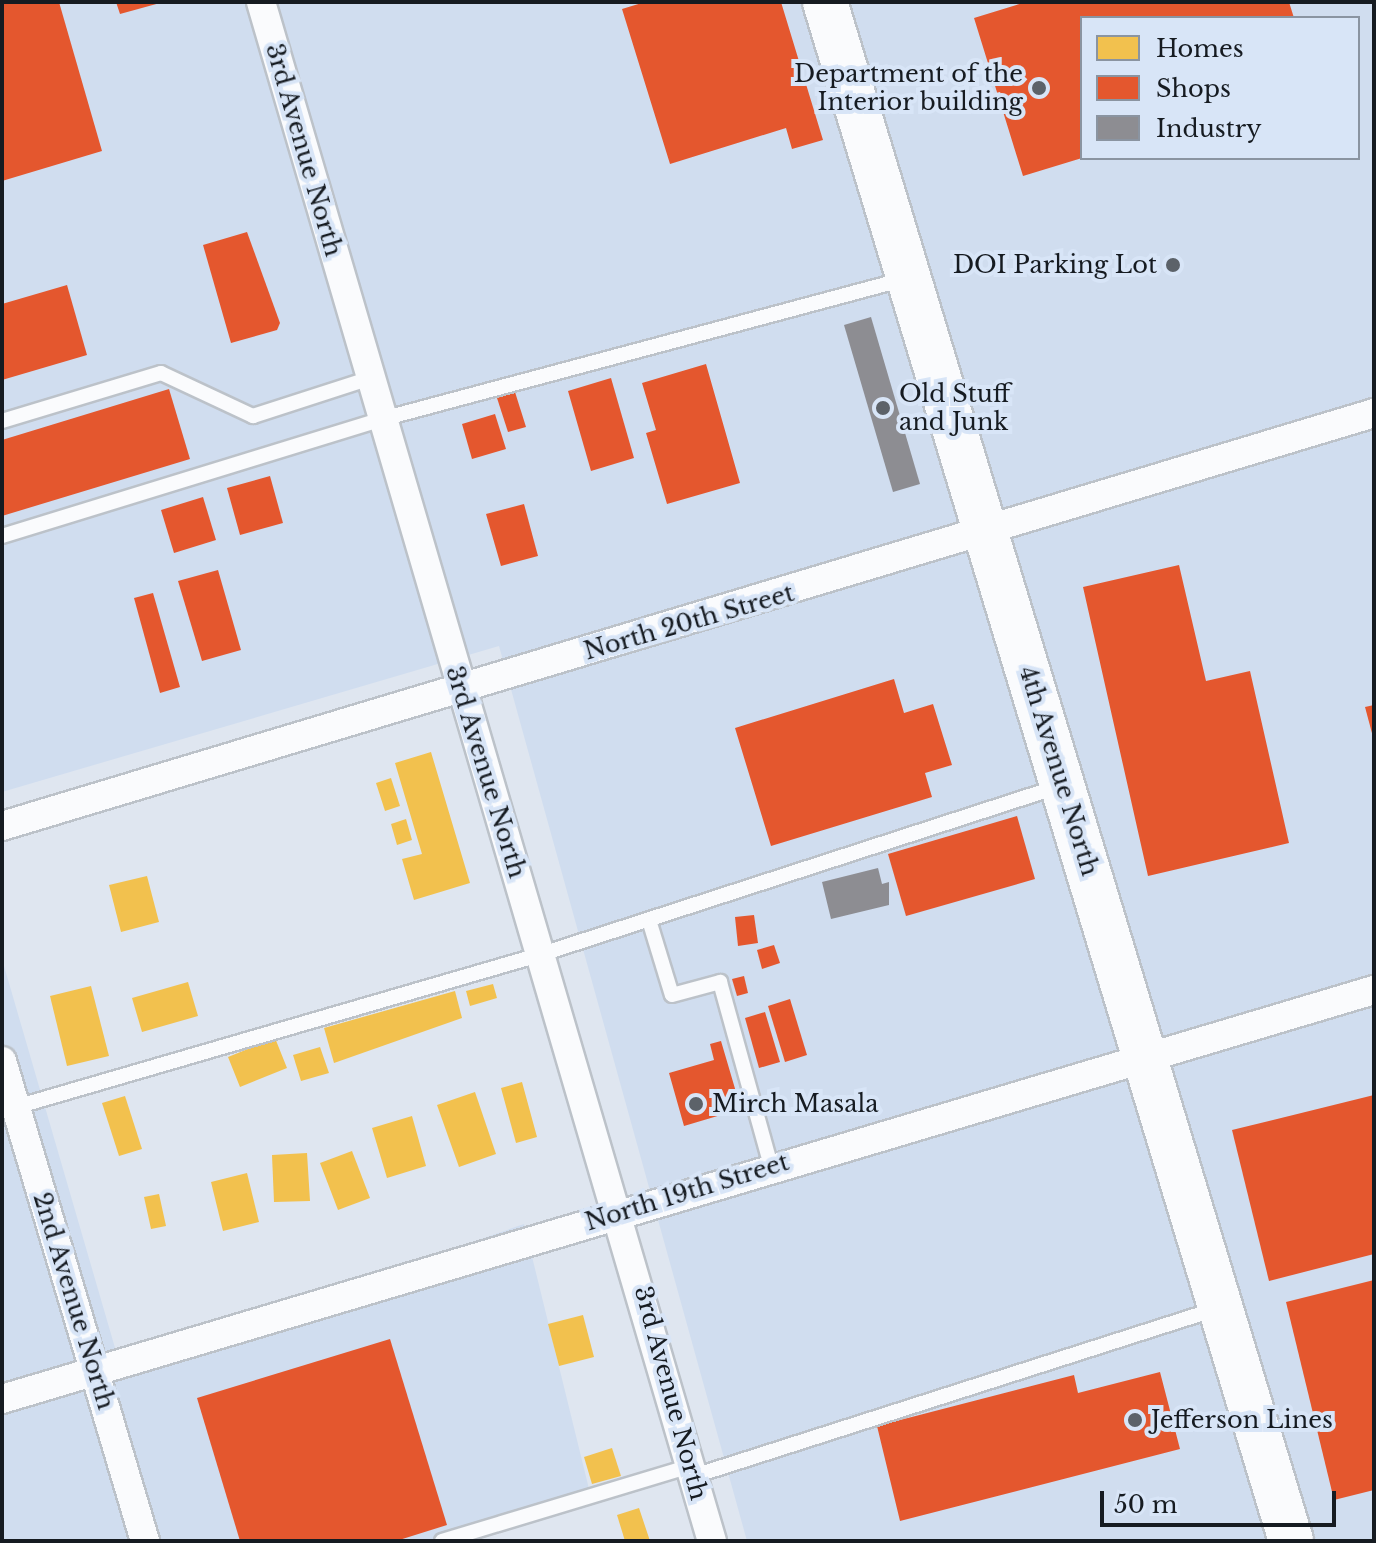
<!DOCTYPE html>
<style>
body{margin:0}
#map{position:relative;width:1376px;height:1543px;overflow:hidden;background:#dfe6f0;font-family:"Libre Baskerville",serif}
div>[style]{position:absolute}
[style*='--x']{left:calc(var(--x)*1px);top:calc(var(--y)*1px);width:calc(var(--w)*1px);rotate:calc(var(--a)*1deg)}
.built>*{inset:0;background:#d0ddef}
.homes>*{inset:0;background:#f2c14e}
.shops>*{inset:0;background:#e4572e}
.industry>*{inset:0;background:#8d8d92}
.roads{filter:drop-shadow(2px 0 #bcc2c9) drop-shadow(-2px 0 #bcc2c9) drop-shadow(0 2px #bcc2c9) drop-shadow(0 -2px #bcc2c9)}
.service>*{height:14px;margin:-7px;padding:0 7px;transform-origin:7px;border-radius:7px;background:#fafbfd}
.minor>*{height:28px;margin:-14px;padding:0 14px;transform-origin:14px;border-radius:14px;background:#fafbfd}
.primary>*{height:44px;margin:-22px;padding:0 22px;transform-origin:22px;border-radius:22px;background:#fafbfd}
.dots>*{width:22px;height:22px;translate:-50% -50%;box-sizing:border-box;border:4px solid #d8e5f7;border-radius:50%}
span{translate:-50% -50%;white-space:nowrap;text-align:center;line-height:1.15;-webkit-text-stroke:8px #d8e5f7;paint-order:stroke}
.poi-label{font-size:24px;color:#161b21}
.right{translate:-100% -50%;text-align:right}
.left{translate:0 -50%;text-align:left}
.street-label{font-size:24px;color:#161b21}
.frame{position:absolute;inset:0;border:4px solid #161b21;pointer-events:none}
.legend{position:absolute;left:1080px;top:16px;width:280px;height:144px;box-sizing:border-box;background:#d8e5f7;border:2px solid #8a94a1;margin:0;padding:10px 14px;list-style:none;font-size:24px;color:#161b21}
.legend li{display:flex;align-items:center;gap:16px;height:40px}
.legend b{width:40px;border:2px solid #8a94a1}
.scale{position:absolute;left:1100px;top:1491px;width:236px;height:36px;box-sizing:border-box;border:4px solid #161b21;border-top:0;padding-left:10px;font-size:24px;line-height:28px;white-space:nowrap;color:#161b21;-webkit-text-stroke:6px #d8e5f7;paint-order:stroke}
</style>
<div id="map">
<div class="built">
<div style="clip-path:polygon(evenodd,2px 2px,1374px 2px,1374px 1541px,747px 1541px,499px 646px,2px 792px,2px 2px,1082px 18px,1358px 18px,1358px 158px,1082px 158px,1082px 18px)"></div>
<div style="clip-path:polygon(2px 959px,120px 1365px,524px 1224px,591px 1497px,442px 1541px,2px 1541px)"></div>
</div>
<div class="homes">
<div style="clip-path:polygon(431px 752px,470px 883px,414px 900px,402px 859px,422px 854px,395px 763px)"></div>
<div style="clip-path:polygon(391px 778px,400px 806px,385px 811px,376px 783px)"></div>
<div style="clip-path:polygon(406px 819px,412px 840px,397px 845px,391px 824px)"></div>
<div style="clip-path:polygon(147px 876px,159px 922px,121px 932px,109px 885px)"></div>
<div style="clip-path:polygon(188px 982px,198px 1016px,142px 1032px,132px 998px)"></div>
<div style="clip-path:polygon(493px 984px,497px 998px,470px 1006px,466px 991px)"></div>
<div style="clip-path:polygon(91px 986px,109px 1056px,67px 1066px,50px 996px)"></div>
<div style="clip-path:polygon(455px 991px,462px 1018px,334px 1063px,324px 1028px)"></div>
<div style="clip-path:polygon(275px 1038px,287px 1068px,240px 1087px,228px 1057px)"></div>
<div style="clip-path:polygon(320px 1047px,329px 1073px,301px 1081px,293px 1055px)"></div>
<div style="clip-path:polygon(522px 1082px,537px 1137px,516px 1143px,501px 1088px)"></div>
<div style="clip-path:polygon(475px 1092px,496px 1154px,459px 1167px,437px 1105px)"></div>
<div style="clip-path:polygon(125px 1096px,142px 1149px,119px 1156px,102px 1103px)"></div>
<div style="clip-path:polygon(412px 1116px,426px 1166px,387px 1178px,372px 1128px)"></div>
<div style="clip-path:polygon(352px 1151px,370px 1198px,338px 1210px,320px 1163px)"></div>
<div style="clip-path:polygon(307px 1153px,310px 1201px,274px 1202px,272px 1155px)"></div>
<div style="clip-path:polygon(247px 1173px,259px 1222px,223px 1231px,211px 1182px)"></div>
<div style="clip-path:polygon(159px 1194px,166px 1226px,151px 1229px,144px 1197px)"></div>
<div style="clip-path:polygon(583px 1315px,594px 1357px,559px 1366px,548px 1324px)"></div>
<div style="clip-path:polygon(612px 1448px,621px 1476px,592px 1484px,584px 1457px)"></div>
<div style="clip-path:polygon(639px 1508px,650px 1541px,625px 1541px,617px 1515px)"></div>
</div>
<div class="shops">
<div style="clip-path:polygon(2px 2px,59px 2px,102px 151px,2px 181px)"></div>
<div style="clip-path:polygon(116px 2px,160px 2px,160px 3px,120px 14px)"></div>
<div style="clip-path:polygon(645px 2px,781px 2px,823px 140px,792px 149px,786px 128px,670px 164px,622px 9px)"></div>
<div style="clip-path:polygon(1026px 2px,1289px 2px,1294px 18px,1082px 18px,1082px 158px,1023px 176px,974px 18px)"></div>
<div style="clip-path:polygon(247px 232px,280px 323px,277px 330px,231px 343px,203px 245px)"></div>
<div style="clip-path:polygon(67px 285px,87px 355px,2px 380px,2px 304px)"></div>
<div style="clip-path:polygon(706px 364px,740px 483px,667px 504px,646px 433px,656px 430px,642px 383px)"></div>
<div style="clip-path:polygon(611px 378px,634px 458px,591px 471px,568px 391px)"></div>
<div style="clip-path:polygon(169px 389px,190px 459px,2px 516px,2px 440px)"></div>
<div style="clip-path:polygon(515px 392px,526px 427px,508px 432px,497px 398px)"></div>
<div style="clip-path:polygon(495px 414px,506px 449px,472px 459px,462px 424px)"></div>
<div style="clip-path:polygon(270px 476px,283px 523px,240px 535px,227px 488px)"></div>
<div style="clip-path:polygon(203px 497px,216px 540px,174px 553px,161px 510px)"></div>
<div style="clip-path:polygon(524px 504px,538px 556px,501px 566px,486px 514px)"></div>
<div style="clip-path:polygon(1179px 565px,1206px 681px,1250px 671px,1289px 843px,1148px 876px,1083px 587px)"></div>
<div style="clip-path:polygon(218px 570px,241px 650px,202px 661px,178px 581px)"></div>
<div style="clip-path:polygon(153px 593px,180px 687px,160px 693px,134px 598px)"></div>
<div style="clip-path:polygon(894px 679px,904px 713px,933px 704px,952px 765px,925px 773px,932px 797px,771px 846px,735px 728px)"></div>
<div style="clip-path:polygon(1374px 705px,1374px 737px,1373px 737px,1365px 707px)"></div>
<div style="clip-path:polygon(1017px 816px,1035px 879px,906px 916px,888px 854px)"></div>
<div style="clip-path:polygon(754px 915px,758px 943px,738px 946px,735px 917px)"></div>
<div style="clip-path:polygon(774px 945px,780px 963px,762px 969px,757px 950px)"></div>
<div style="clip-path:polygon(744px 976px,748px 993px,737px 996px,732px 979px)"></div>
<div style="clip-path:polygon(790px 999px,807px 1055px,785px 1062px,768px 1006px)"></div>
<div style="clip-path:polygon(765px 1012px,780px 1062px,759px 1068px,745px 1018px)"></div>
<div style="clip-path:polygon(721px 1041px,741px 1109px,684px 1126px,669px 1073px,714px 1060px,710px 1044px)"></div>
<div style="clip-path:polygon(1374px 1095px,1374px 1254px,1269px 1281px,1232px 1130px)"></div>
<div style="clip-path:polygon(1374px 1280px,1374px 1490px,1334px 1500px,1286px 1302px)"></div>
<div style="clip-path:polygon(390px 1339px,447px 1525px,396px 1541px,240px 1541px,197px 1398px)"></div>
<div style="clip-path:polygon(1160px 1372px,1180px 1449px,900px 1521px,877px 1426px,1074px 1375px,1078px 1393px)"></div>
</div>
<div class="industry">
<div style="clip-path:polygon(871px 317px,920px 484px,893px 492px,844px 325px)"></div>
<div style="clip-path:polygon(878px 868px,882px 884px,889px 882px,889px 905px,831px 919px,822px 882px)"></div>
</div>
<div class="roads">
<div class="service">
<div style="--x:2;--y:421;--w:166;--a:-16.8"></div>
<div style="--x:161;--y:373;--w:102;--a:25.1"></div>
<div style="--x:253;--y:416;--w:124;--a:-17.9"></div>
<div style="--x:2;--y:536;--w:398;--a:-17.1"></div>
<div style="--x:382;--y:419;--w:541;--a:-14.99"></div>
<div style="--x:649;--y:920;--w:78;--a:73"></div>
<div style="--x:672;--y:995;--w:50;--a:-15.2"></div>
<div style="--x:720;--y:982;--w:191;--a:74.5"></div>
<div style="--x:2;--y:1111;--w:562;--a:-16.21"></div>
<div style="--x:542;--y:954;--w:541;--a:-17.97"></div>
<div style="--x:694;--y:1476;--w:548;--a:-17.74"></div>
<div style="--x:442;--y:1541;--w:260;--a:-16.8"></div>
</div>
<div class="minor">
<div style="--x:261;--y:2;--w:1604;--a:73.67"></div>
<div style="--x:2;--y:826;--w:1433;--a:-16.75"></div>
<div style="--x:2;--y:1061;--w:501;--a:73.41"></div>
<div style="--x:2;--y:1399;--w:1432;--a:-16.6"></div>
</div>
<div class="primary">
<div style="--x:825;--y:2;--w:1608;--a:73.15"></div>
</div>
</div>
<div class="dots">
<div style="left:1039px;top:88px;background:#5c6269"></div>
<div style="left:1173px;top:265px;background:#5c6269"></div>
<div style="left:883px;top:408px;background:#5c6269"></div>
<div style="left:696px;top:1104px;background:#5c6269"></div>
<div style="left:1135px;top:1420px;background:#5c6269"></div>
</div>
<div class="poi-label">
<span class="right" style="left:1023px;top:88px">Department of the<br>Interior building</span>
<span class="right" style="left:1157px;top:265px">DOI Parking Lot</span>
<span class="left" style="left:899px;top:408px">Old Stuff<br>and Junk</span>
<span class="left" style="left:712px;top:1104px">Mirch Masala</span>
<span class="left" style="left:1151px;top:1420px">Jefferson Lines</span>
</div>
<div class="street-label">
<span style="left:304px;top:150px;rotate:74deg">3rd Avenue North</span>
<span style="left:689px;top:622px;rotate:-16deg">North 20th Street</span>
<span style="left:1059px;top:771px;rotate:73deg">4th Avenue North</span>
<span style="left:486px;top:772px;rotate:73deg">3rd Avenue North</span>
<span style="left:687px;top:1192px;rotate:-17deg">North 19th Street</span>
<span style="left:74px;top:1301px;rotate:73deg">2nd Avenue North</span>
<span style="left:671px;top:1393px;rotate:75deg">3rd Avenue North</span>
</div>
<div class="frame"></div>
<ul class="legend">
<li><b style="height:22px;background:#f2c14e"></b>Homes</li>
<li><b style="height:22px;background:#e4572e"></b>Shops</li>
<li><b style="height:22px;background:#8d8d92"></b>Industry</li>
</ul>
<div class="scale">50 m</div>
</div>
